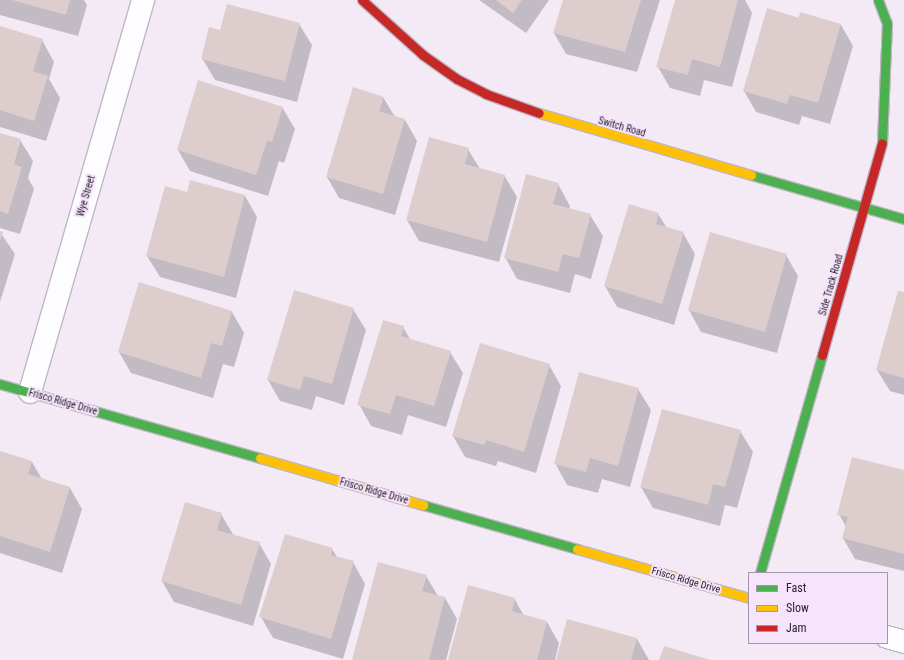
<!DOCTYPE html>
<style>
body{margin:0}
#map{position:relative;width:904px;height:660px;overflow:hidden;background:#f3eaf6;font-family:"Roboto Condensed",sans-serif}
div>[style]{position:absolute}
[style*='--x']{left:calc(var(--x)*1px);top:calc(var(--y)*1px);width:calc(var(--w)*1px);rotate:calc(var(--a)*1deg)}
.shadow>*{inset:0;background:#0003}
.building>*{inset:0;background:#ddcecd}
.roads{filter:drop-shadow(1px 0 #bfb7c2) drop-shadow(-1px 0 #bfb7c2) drop-shadow(0 1px #bfb7c2) drop-shadow(0 -1px #bfb7c2)}
.street>*{height:22px;margin:-11px;padding:0 11px;transform-origin:11px;border-radius:11px;background:#fdfcfe}
.fast>*{height:9px;margin:-4.5px;padding:0 4.5px;transform-origin:4.5px;border-radius:4.5px;background:#4caf50}
.slow>*{height:9px;margin:-4.5px;padding:0 4.5px;transform-origin:4.5px;border-radius:4.5px;background:#ffc107}
.jam>*{height:9px;margin:-4.5px;padding:0 4.5px;transform-origin:4.5px;border-radius:4.5px;background:#c62828}
span{translate:-50% -50%;white-space:nowrap;text-align:center;line-height:1.15;-webkit-text-stroke:4px #f6e4fc;paint-order:stroke}
.street-label{font-size:10px;color:#2a212d}
.legend{position:absolute;left:748px;top:572px;width:140px;height:72px;box-sizing:border-box;background:#f6e4fc;border:1px solid #a496a9;margin:0;padding:5px 7px;list-style:none;font-size:12px;color:#2a212d}
.legend li{display:flex;align-items:center;gap:8px;height:20px}
.legend b{width:20px;border:1px solid #a496a9}
</style>
<div id="map">
<div class="shadow">
<div style="clip-path:polygon(0 0,84px 0,87px 5px,78px 36px,0 15px)"></div>
<div style="clip-path:polygon(479px 0,549px 0,526px 33px)"></div>
<div style="clip-path:polygon(564px 0,660px 0,637px 72px,566px 54px,554px 33px)"></div>
<div style="clip-path:polygon(676px 0,745px 0,752px 13px,732px 87px,704px 80px,700px 96px,670px 88px,658px 67px)"></div>
<div style="clip-path:polygon(801px 14px,841px 25px,853px 46px,830px 124px,802px 116px,799px 125px,756px 112px,744px 91px)"></div>
<div style="clip-path:polygon(299px 24px,312px 45px,297px 102px,215px 80px,202px 58px,221px 31px)"></div>
<div style="clip-path:polygon(0 27px,42px 40px,54px 62px,49px 79px,60px 98px,46px 141px,0 127px)"></div>
<div style="clip-path:polygon(383px 97px,395px 117px,405px 120px,417px 141px,395px 215px,339px 198px,327px 177px)"></div>
<div style="clip-path:polygon(282px 107px,295px 129px,284px 163px,279px 161px,268px 196px,190px 171px,178px 150px)"></div>
<div style="clip-path:polygon(0 134px,20px 140px,33px 161px,28px 178px,34px 189px,20px 234px,0 228px)"></div>
<div style="clip-path:polygon(468px 149px,480px 169px,504px 175px,517px 197px,499px 262px,419px 241px,407px 220px)"></div>
<div style="clip-path:polygon(558px 184px,570px 206px,569px 209px,590px 215px,603px 236px,591px 279px,575px 274px,570px 293px,517px 279px,505px 257px)"></div>
<div style="clip-path:polygon(187px 193px,245px 196px,257px 217px,236px 298px,160px 277px,147px 256px)"></div>
<div style="clip-path:polygon(658px 214px,667px 228px,683px 233px,695px 254px,674px 325px,617px 307px,605px 286px)"></div>
<div style="clip-path:polygon(0 232px,15px 254px,0 302px)"></div>
<div style="clip-path:polygon(786px 255px,798px 276px,777px 353px,701px 332px,689px 310px)"></div>
<div style="clip-path:polygon(140px 283px,232px 312px,244px 333px,234px 367px,223px 364px,213px 398px,131px 373px,119px 352px)"></div>
<div style="clip-path:polygon(904px 293px,904px 395px,890px 391px,877px 370px)"></div>
<div style="clip-path:polygon(353px 309px,366px 330px,344px 405px,316px 396px,312px 410px,280px 401px,268px 380px)"></div>
<div style="clip-path:polygon(403px 327px,411px 341px,450px 352px,463px 373px,446px 427px,408px 415px,402px 435px,371px 426px,359px 404px)"></div>
<div style="clip-path:polygon(549px 365px,561px 386px,536px 473px,498px 461px,496px 466px,465px 457px,453px 436px)"></div>
<div style="clip-path:polygon(638px 389px,651px 410px,630px 487px,602px 479px,598px 493px,567px 485px,555px 463px)"></div>
<div style="clip-path:polygon(740px 431px,753px 452px,737px 508px,725px 505px,720px 526px,653px 508px,641px 487px)"></div>
<div style="clip-path:polygon(0 452px,32px 462px,42px 479px,70px 488px,82px 509px,62px 573px,0 553px)"></div>
<div style="clip-path:polygon(904px 471px,904px 571px,855px 559px,843px 538px,846px 527px,839px 514px)"></div>
<div style="clip-path:polygon(221px 514px,234px 536px,259px 543px,271px 564px,253px 626px,174px 602px,162px 581px)"></div>
<div style="clip-path:polygon(332px 549px,337px 557px,353px 562px,365px 584px,343px 659px,273px 638px,261px 617px)"></div>
<div style="clip-path:polygon(426px 576px,438px 596px,445px 598px,457px 619px,446px 660px,353px 660px)"></div>
<div style="clip-path:polygon(514px 598px,524px 616px,547px 622px,559px 643px,555px 660px,449px 660px)"></div>
<div style="clip-path:polygon(568px 620px,637px 639px,649px 660px,557px 660px)"></div>
</div>
<div class="building">
<div style="clip-path:polygon(12px 0,70px 0,66px 15px)"></div>
<div style="clip-path:polygon(496px 0,522px 0,513px 13px)"></div>
<div style="clip-path:polygon(563px 0,641px 0,625px 52px,553px 33px)"></div>
<div style="clip-path:polygon(675px 0,738px 0,720px 67px,692px 59px,688px 75px,656px 67px)"></div>
<div style="clip-path:polygon(227px 4px,300px 23px,285px 81px,201px 59px,209px 27px,220px 30px)"></div>
<div style="clip-path:polygon(767px 8px,799px 18px,800px 12px,841px 24px,818px 103px,790px 95px,787px 104px,743px 91px)"></div>
<div style="clip-path:polygon(0 26px,43px 39px,33px 71px,48px 76px,34px 121px,0 110px)"></div>
<div style="clip-path:polygon(198px 80px,283px 107px,272px 142px,267px 141px,256px 175px,177px 150px)"></div>
<div style="clip-path:polygon(353px 87px,384px 97px,379px 111px,405px 119px,383px 194px,326px 177px)"></div>
<div style="clip-path:polygon(0 133px,21px 139px,14px 164px,22px 167px,8px 214px,0 211px)"></div>
<div style="clip-path:polygon(429px 137px,469px 148px,465px 164px,505px 175px,487px 242px,406px 220px)"></div>
<div style="clip-path:polygon(526px 174px,559px 183px,553px 204px,591px 214px,579px 258px,563px 254px,558px 272px,504px 258px)"></div>
<div style="clip-path:polygon(190px 180px,245px 195px,224px 277px,146px 256px,165px 186px,187px 192px)"></div>
<div style="clip-path:polygon(629px 204px,659px 213px,656px 224px,684px 232px,662px 304px,604px 286px)"></div>
<div style="clip-path:polygon(0 231px,3px 232px,0 241px)"></div>
<div style="clip-path:polygon(710px 232px,787px 254px,765px 332px,688px 310px)"></div>
<div style="clip-path:polygon(139px 282px,232px 311px,222px 346px,211px 343px,201px 378px,118px 352px)"></div>
<div style="clip-path:polygon(294px 290px,354px 308px,332px 384px,304px 376px,300px 390px,267px 380px)"></div>
<div style="clip-path:polygon(898px 291px,904px 292px,904px 378px,876px 370px)"></div>
<div style="clip-path:polygon(383px 320px,404px 326px,401px 336px,451px 351px,434px 406px,396px 395px,390px 414px,357px 405px)"></div>
<div style="clip-path:polygon(480px 343px,550px 364px,524px 452px,486px 440px,484px 445px,452px 436px)"></div>
<div style="clip-path:polygon(579px 372px,639px 388px,618px 466px,590px 458px,586px 472px,554px 464px)"></div>
<div style="clip-path:polygon(662px 409px,741px 430px,725px 487px,713px 484px,708px 505px,640px 487px)"></div>
<div style="clip-path:polygon(0 451px,32px 461px,28px 474px,70px 487px,50px 552px,0 536px)"></div>
<div style="clip-path:polygon(852px 457px,904px 470px,904px 554px,842px 538px,848px 517px,837px 515px)"></div>
<div style="clip-path:polygon(185px 502px,222px 513px,217px 530px,260px 542px,241px 605px,161px 581px)"></div>
<div style="clip-path:polygon(285px 534px,333px 548px,331px 555px,354px 561px,331px 639px,259px 617px)"></div>
<div style="clip-path:polygon(378px 562px,427px 575px,422px 591px,445px 597px,429px 660px,352px 660px)"></div>
<div style="clip-path:polygon(468px 585px,515px 598px,512px 611px,547px 621px,537px 660px,448px 660px)"></div>
<div style="clip-path:polygon(567px 619px,637px 638px,631px 660px,556px 660px)"></div>
<div style="clip-path:polygon(664px 646px,710px 660px,659px 660px)"></div>
</div>
<div class="roads">
<div class="street">
<div style="--x:30;--y:392;--w:408;--a:-73.9"></div>
<div style="--x:887;--y:637;--w:18;--a:16"></div>
</div>
<div class="fast">
<div style="--x:878;--y:0;--w:25;--a:69"></div>
<div style="--x:887;--y:23;--w:120;--a:92.4"></div>
<div style="--x:751;--y:175;--w:159;--a:16"></div>
<div style="--x:0;--y:384;--w:270;--a:15.9"></div>
<div style="--x:423;--y:505;--w:160;--a:15.9"></div>
<div style="--x:760;--y:573;--w:227;--a:-74.1"></div>
</div>
<div class="slow">
<div style="--x:539;--y:113;--w:221;--a:16.3"></div>
<div style="--x:260;--y:458;--w:170;--a:16.1"></div>
<div style="--x:577;--y:549;--w:179;--a:15.9"></div>
</div>
<div class="jam">
<div style="--x:362;--y:0;--w:82;--a:42"></div>
<div style="--x:423;--y:55;--w:42;--a:35.2"></div>
<div style="--x:457;--y:79;--w:33;--a:27"></div>
<div style="--x:486;--y:94;--w:56;--a:19.7"></div>
<div style="--x:822;--y:355;--w:220;--a:-74.2"></div>
</div>
</div>
<div class="street-label">
<span style="left:622px;top:127px;rotate:16deg">Switch Road</span>
<span style="left:86px;top:196px;rotate:-74deg">Wye Street</span>
<span style="left:831px;top:285px;rotate:-74deg">Side Track Road</span>
<span style="left:63px;top:402px;rotate:16deg">Frisco Ridge Drive</span>
<span style="left:374px;top:491px;rotate:16deg">Frisco Ridge Drive</span>
<span style="left:686px;top:580px;rotate:16deg">Frisco Ridge Drive</span>
</div>
<ul class="legend">
<li><b style="height:5px;background:#4caf50"></b>Fast</li>
<li><b style="height:5px;background:#ffc107"></b>Slow</li>
<li><b style="height:5px;background:#c62828"></b>Jam</li>
</ul>
</div>
